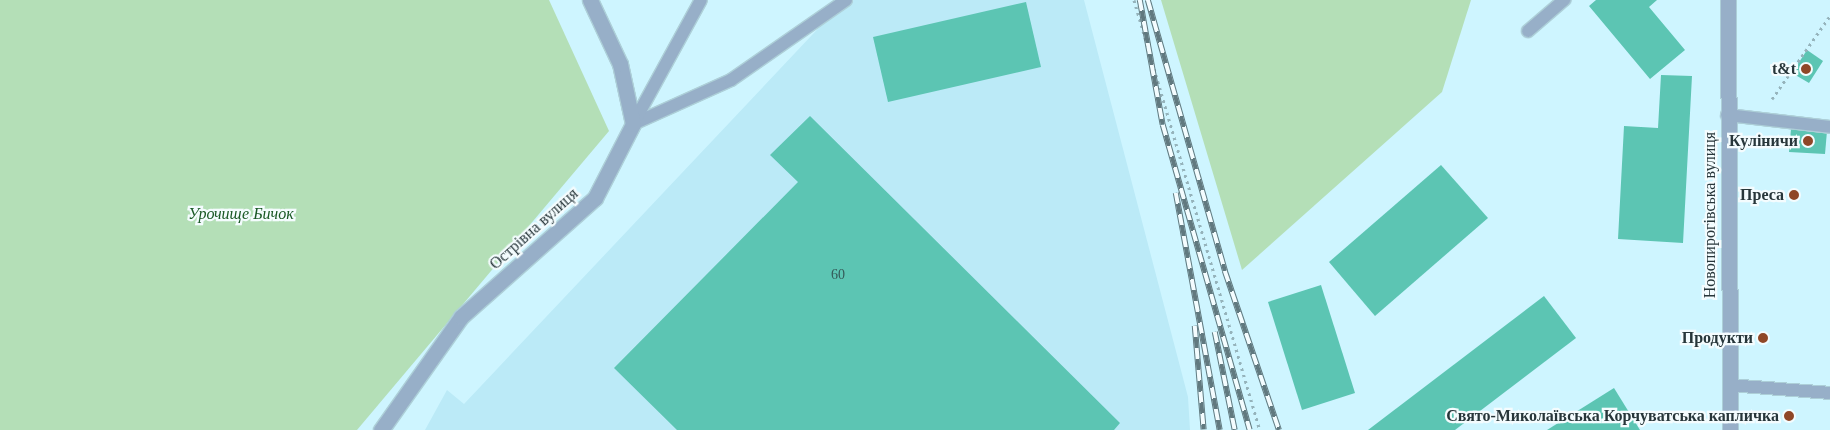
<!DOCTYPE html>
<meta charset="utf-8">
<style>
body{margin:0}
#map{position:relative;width:1830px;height:430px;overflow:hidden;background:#cef5ff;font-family:"Times New Roman",serif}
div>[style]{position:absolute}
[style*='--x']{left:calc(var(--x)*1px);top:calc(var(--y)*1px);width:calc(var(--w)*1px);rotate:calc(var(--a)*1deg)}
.built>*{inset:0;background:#bbeaf7}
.green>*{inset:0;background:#b4dfb7}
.building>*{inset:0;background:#5cc5b3}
.path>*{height:3px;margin-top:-1.5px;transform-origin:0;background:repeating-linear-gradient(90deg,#95b3bb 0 2.5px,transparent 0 6.5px)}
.roads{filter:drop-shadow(1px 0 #adcfd8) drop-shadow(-1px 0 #adcfd8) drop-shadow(0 1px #adcfd8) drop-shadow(0 -1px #adcfd8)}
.lane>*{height:12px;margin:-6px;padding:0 6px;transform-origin:6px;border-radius:6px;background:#97afc8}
.street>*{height:15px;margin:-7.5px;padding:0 7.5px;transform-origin:7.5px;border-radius:7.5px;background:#97afc8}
.rail>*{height:5.5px;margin-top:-2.75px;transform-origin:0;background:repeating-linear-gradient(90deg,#f4fcfe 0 11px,#61797f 0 22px);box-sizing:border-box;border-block:1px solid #61797f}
.dots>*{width:14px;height:14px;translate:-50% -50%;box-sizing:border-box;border:2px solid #f4fcfe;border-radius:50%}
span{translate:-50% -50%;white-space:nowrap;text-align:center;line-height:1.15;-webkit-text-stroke:4.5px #f4fcfe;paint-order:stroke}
.number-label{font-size:14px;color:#345a58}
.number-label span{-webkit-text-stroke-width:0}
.poi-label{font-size:16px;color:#27363a;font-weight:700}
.right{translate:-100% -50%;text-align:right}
.park-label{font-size:16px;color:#185824;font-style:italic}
.street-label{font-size:16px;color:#27363a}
</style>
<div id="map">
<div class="built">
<div style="clip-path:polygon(845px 0,1084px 0,1188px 397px,1190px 430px,425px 430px,447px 390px,464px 404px)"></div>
</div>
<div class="green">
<div style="clip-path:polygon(0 0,549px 0,609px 131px,357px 430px,0 430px)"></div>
<div style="clip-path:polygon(1161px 0,1471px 0,1442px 92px,1242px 270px)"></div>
</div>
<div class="building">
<div style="clip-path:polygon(1596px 0,1657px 0,1649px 7px,1685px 50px,1650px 79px,1589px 6px)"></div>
<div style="clip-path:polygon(1026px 2px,1041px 67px,888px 102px,873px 37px)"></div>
<div style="clip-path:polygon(1807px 50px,1823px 61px,1809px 83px,1792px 73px)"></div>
<div style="clip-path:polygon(1661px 75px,1692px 76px,1683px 243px,1618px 239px,1624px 126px,1658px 128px)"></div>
<div style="clip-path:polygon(810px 116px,1120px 423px,1114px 430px,677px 430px,614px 368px,798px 182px,770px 155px)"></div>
<div style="clip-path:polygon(1791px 129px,1827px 131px,1825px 154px,1789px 152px)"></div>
<div style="clip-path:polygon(1441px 165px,1488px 218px,1375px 316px,1329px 262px)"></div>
<div style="clip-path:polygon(1321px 285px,1355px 393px,1302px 410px,1268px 302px)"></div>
<div style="clip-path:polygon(1544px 296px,1576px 338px,1455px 430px,1368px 430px)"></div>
<div style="clip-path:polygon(1614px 388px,1640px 430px,1547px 430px)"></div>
</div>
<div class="path">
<div style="--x:1134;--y:0;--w:448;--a:73.7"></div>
<div style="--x:1772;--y:99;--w:101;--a:-55.1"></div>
</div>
<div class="roads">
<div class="lane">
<div style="--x:1528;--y:31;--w:48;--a:-40.7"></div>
<div style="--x:1727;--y:115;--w:104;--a:6.6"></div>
<div style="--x:633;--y:124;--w:107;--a:-24.2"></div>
<div style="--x:731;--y:80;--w:140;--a:-34.8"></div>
<div style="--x:633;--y:124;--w:141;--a:-61.3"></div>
<div style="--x:1729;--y:385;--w:101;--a:4.5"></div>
</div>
<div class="street">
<div style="--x:1728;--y:0;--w:430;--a:89.7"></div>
<div style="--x:381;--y:430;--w:138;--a:-54.7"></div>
<div style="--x:461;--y:317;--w:179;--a:-41.6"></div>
<div style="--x:595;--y:198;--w:83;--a:-62.8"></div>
<div style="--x:633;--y:124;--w:61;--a:-102.2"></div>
<div style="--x:620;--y:64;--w:71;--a:-115.1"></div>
</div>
</div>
<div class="rail">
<div style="--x:1140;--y:0;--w:127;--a:79.6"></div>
<div style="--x:1163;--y:125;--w:317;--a:74.1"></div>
<div style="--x:1148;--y:0;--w:282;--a:74.1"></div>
<div style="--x:1225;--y:271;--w:168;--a:71.2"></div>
<div style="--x:1176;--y:193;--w:241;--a:79.5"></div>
<div style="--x:1195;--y:326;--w:104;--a:85.1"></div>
<div style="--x:1215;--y:332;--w:100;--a:78.5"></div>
</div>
<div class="dots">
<div style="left:1806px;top:69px;background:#8f4727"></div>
<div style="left:1808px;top:141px;background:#8f4727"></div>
<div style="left:1794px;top:195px;background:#8f4727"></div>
<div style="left:1763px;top:338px;background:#8f4727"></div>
<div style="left:1789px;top:416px;background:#8f4727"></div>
</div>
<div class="number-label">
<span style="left:838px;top:275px">60</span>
</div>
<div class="poi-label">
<span class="right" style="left:1796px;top:69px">t&amp;t</span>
<span class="right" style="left:1798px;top:141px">Куліничи</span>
<span class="right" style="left:1784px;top:195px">Преса</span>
<span class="right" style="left:1753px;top:338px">Продукти</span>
<span class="right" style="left:1779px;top:416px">Свято-Миколаївська Корчуватська капличка</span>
</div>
<div class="park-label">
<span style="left:241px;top:214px">Урочище Бичок</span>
</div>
<div class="street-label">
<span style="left:1710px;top:215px;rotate:-90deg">Новопирогівська вулиця</span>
<span style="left:534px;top:229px;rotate:-42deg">Острівна вулиця</span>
</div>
</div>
